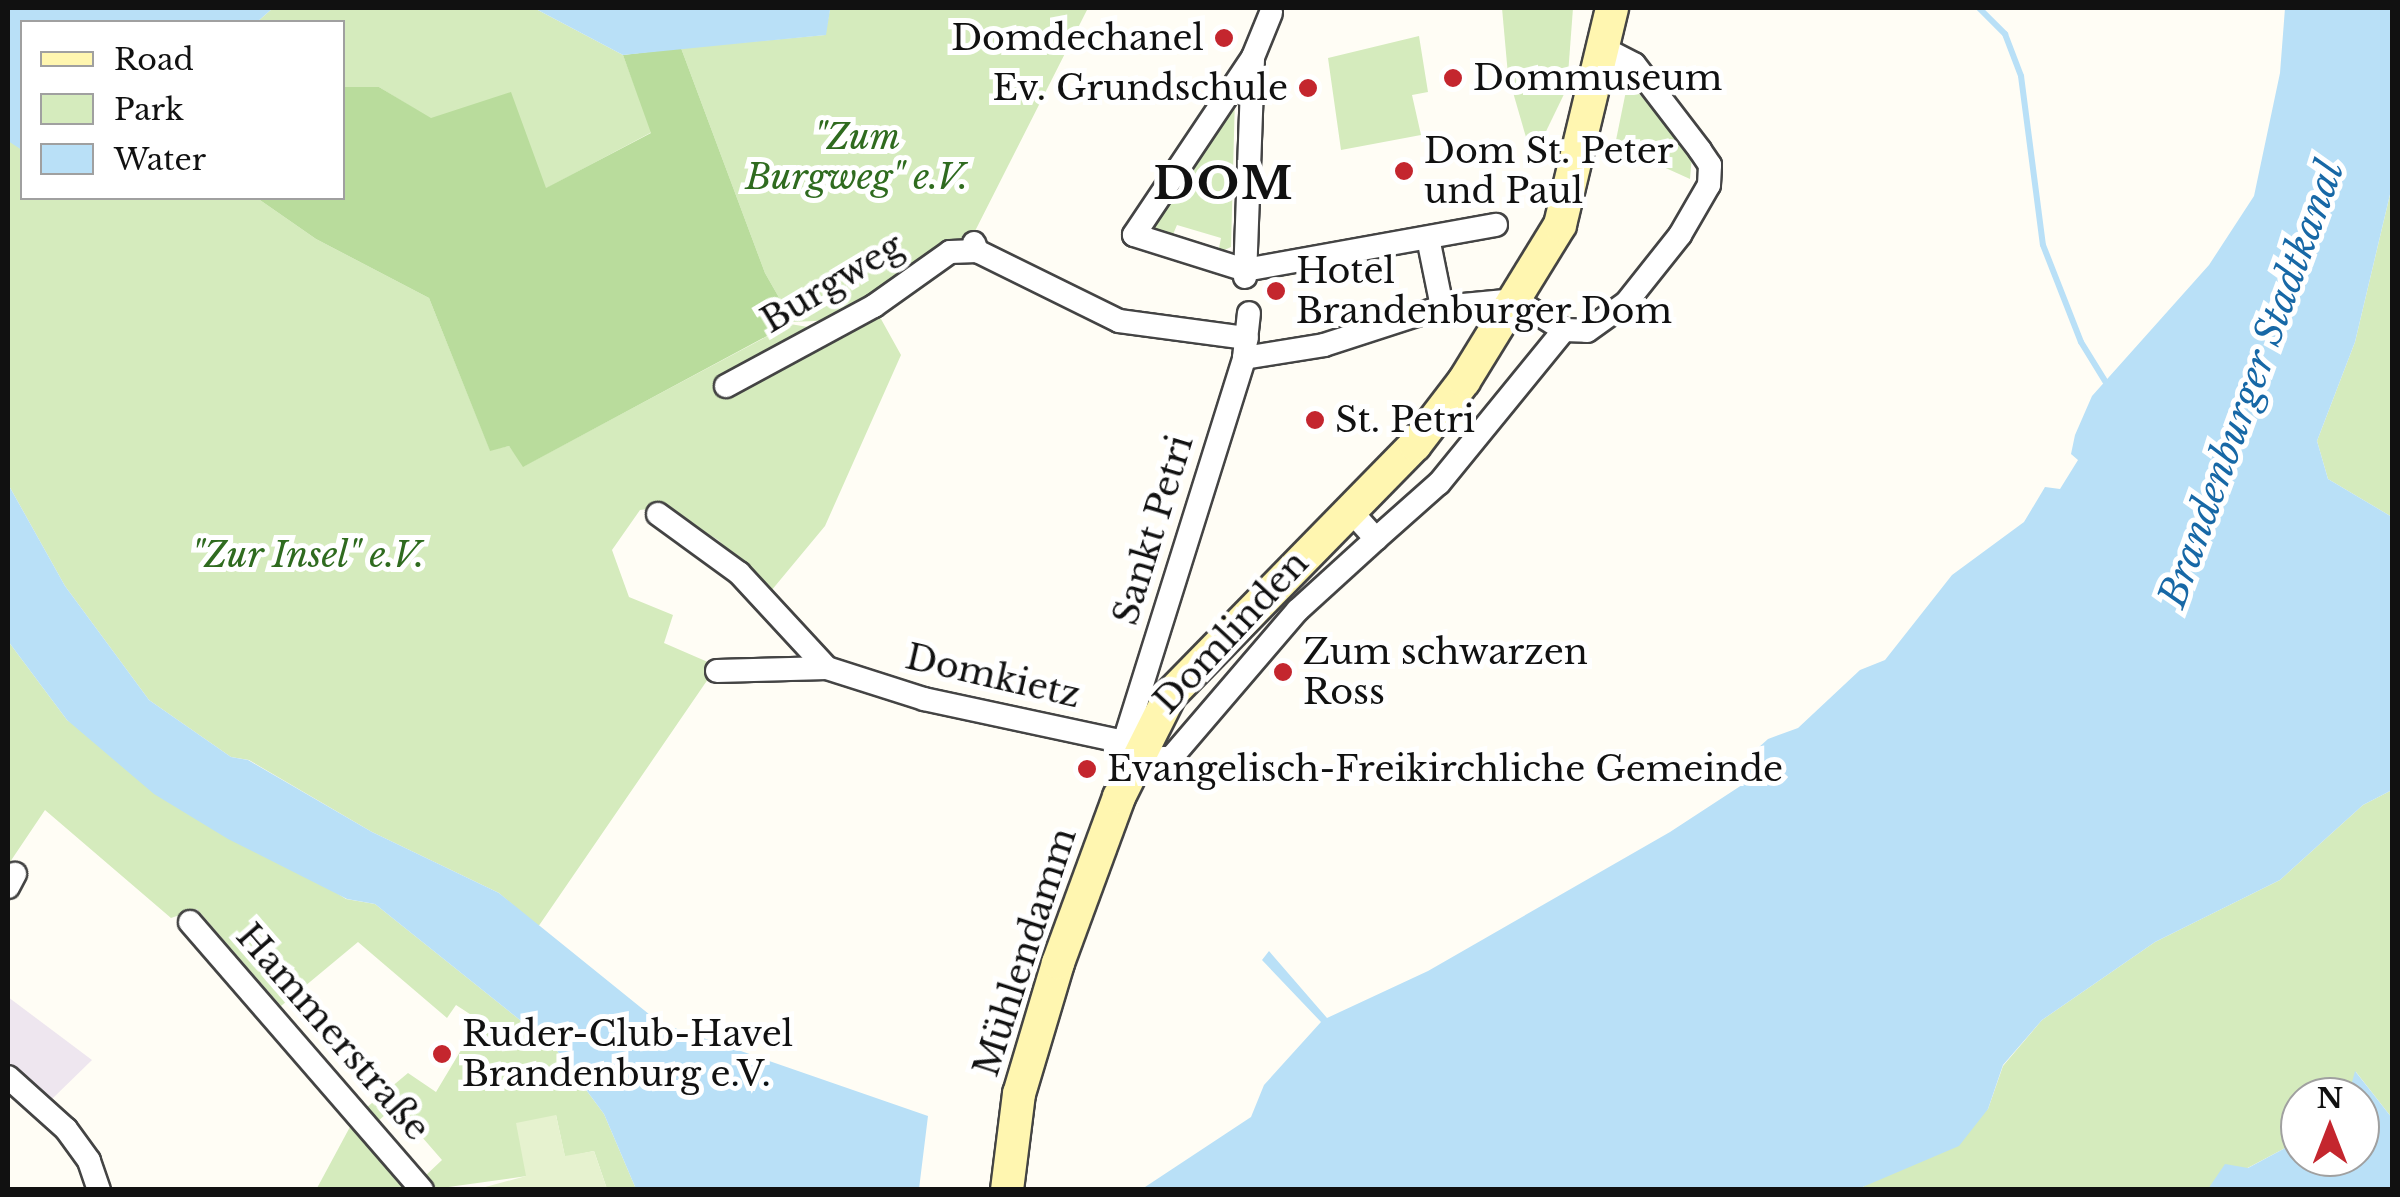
<!DOCTYPE html>
<meta charset="utf-8">
<style>
body{margin:0}
#map{position:relative;width:2400px;height:1197px;overflow:hidden;background:#fffdf5;font-family:"Libre Baskerville",serif}
div>[style]{position:absolute}
[style*='--x']{left:calc(var(--x)*1px);top:calc(var(--y)*1px);width:calc(var(--w)*1px);rotate:calc(var(--a)*1deg)}
.industrial>*{inset:0;background:#eee6ef}
.green>*{inset:0;background:#d5ebbd}
.forest>*{inset:0;background:#b9dc9c}
.pitch>*{inset:0;background:#e6f2cf}
.water>*{inset:0;background:#b9e0f7}
.stream>*{height:6px;margin:-3px;padding:0 3px;transform-origin:3px;border-radius:3px;background:#b9e0f7}
.roads{filter:drop-shadow(2px 0 #444) drop-shadow(-2px 0 #444) drop-shadow(0 2px #444) drop-shadow(0 -2px #444)}
.street>*{height:22px;margin:-11px;padding:0 11px;transform-origin:11px;border-radius:11px;background:#fff}
.secondary>*{height:32px;margin:-16px;padding:0 16px;transform-origin:16px;border-radius:16px;background:#fff6b0}
.dots>*{width:28px;height:28px;translate:-50% -50%;box-sizing:border-box;border:5px solid #fff;border-radius:50%}
span{translate:-50% -50%;white-space:nowrap;text-align:center;line-height:1.15;-webkit-text-stroke:10px #fff;paint-order:stroke}
.poi-label{font-size:35px;color:#111}
.right{translate:-100% -50%;text-align:right}
.left{translate:0 -50%;text-align:left}
.park-label{font-size:35px;color:#2f6b1f;font-style:italic}
.street-label{font-size:35px;color:#111}
.water-label{font-size:38px;color:#1768a6;font-style:italic}
.district-label{font-size:45px;color:#111;font-weight:700;letter-spacing:2.5px}
.frame{position:absolute;inset:0;border:10px solid #111;pointer-events:none}
.legend{position:absolute;left:20px;top:20px;width:325px;height:180px;box-sizing:border-box;background:#fff;border:2px solid #a0a0a0;margin:0;padding:12px 18px;list-style:none;font-size:30px;color:#111}
.legend li{display:flex;align-items:center;gap:20px;height:50px}
.legend b{width:50px;border:2px solid #a0a0a0}
.north{position:absolute;left:2280px;top:1077px;width:100px;height:100px;box-sizing:border-box;background:#fff;border:2px solid #a0a0a0;border-radius:50%;rotate:0deg;font-size:28px;font-weight:700;line-height:40px;text-align:center;color:#111}
.north::after{content:'';display:block;margin:auto;width:35px;height:45px;background:#c4262e;clip-path:polygon(50% 0,100% 100%,50% 72%,0 100%)}
</style>
<div id="map">
<div class="industrial">
<div style="clip-path:polygon(8px 997px,92px 1060px,52px 1099px,8px 1066px)"></div>
</div>
<div class="green">
<div style="clip-path:polygon(273px 8px,534px 8px,623px 55px,652px 132px,545px 189px,379px 87px,343px 87px,342px 22px,257px 22px)"></div>
<div style="clip-path:polygon(840px 8px,1088px 8px,972px 237px,835px 320px,793px 322px,765px 273px,681px 48px,825px 35px,830px 9px)"></div>
<div style="clip-path:polygon(1502px 8px,1573px 8px,1567px 88px,1536px 152px,1530px 151px,1508px 75px)"></div>
<div style="clip-path:polygon(1419px 36px,1428px 92px,1412px 95px,1421px 135px,1341px 150px,1328px 58px)"></div>
<div style="clip-path:polygon(1628px 81px,1692px 155px,1690px 179px,1615px 145px)"></div>
<div style="clip-path:polygon(1235px 97px,1231px 247px,1218px 253px,1221px 238px,1177px 225px,1171px 239px,1147px 232px)"></div>
<div style="clip-path:polygon(10px 140px,22px 150px,22px 198px,257px 198px,316px 239px,429px 298px,490px 450px,509px 446px,524px 466px,790px 324px,838px 332px,876px 310px,901px 355px,825px 526px,771px 591px,718px 540px,664px 507px,640px 510px,612px 550px,629px 597px,673px 615px,664px 643px,717px 666px,538px 927px,499px 893px,372px 832px,249px 760px,231px 757px,149px 700px,65px 586px,8px 484px)"></div>
<div style="clip-path:polygon(2392px 186px,2392px 517px,2328px 479px,2317px 441px,2355px 342px)"></div>
<div style="clip-path:polygon(8px 641px,67px 720px,346px 899px,375px 904px,555px 1048px,604px 1114px,636px 1189px,607px 1189px,594px 1151px,565px 1157px,556px 1115px,527px 1176px,434px 1189px,424px 1177px,442px 1160px,395px 1106px,377px 1122px,366px 1108px,408px 1073px,436px 1092px,479px 1020px,456px 1005px,447px 1018px,358px 942px,281px 1006px,197px 909px,171px 918px,45px 810px,8px 865px)"></div>
<div style="clip-path:polygon(2392px 790px,2392px 1118px,2356px 1072px,2348px 1097px,2300px 1097px,2300px 1140px,2208px 1189px,1858px 1190px,1988px 1109px,2003px 1066px,2042px 1020px,2155px 942px,2280px 880px,2363px 805px)"></div>
<div style="clip-path:polygon(351px 1125px,407px 1190px,316px 1190px)"></div>
</div>
<div class="forest">
<div style="clip-path:polygon(681px 48px,765px 273px,793px 322px,523px 467px,509px 446px,490px 451px,429px 298px,316px 239px,257px 198px,342px 198px,343px 87px,379px 87px,431px 118px,511px 92px,546px 188px,651px 133px,623px 55px)"></div>
</div>
<div class="pitch">
<div style="clip-path:polygon(556px 1115px,565px 1156px,594px 1151px,607px 1189px,478px 1189px,526px 1176px,516px 1123px)"></div>
</div>
<div class="water">
<div style="clip-path:polygon(8px 8px,273px 8px,257px 22px,22px 22px,22px 150px,8px 141px)"></div>
<div style="clip-path:polygon(534px 8px,840px 8px,830px 10px,826px 35px,623px 55px)"></div>
<div style="clip-path:polygon(2285px 8px,2392px 8px,2392px 186px,2355px 342px,2317px 441px,2328px 479px,2392px 517px,2392px 790px,2363px 805px,2280px 880px,2155px 942px,2042px 1020px,2003px 1065px,1988px 1109px,1959px 1146px,1858px 1189px,1142px 1189px,1251px 1117px,1264px 1085px,1321px 1022px,1262px 960px,1269px 951px,1327px 1018px,1428px 971px,1670px 832px,1745px 783px,1739px 765px,1768px 739px,1798px 728px,1860px 670px,1885px 660px,1952px 575px,2024px 522px,2045px 487px,2060px 489px,2078px 460px,2071px 454px,2075px 435px,2092px 396px,2209px 265px,2254px 196px,2280px 73px)"></div>
<div style="clip-path:polygon(8px 484px,65px 586px,149px 700px,231px 757px,248px 760px,372px 832px,499px 893px,660px 1023px,928px 1116px,919px 1189px,636px 1189px,604px 1114px,555px 1048px,375px 904px,347px 899px,228px 839px,154px 794px,67px 720px,8px 641px)"></div>
<div style="clip-path:polygon(2355px 1071px,2392px 1118px,2392px 1189px,2208px 1189px,2225px 1164px,2248px 1168px,2300px 1140px,2300px 1157px,2314px 1157px,2322px 1177px,2329px 1157px,2360px 1157px,2360px 1097px,2348px 1097px)"></div>
</div>
<div class="stream">
<div style="--x:1979;--y:8;--w:37;--a:45"></div>
<div style="--x:2005;--y:34;--w:45;--a:69.1"></div>
<div style="--x:2021;--y:76;--w:170;--a:82.6"></div>
<div style="--x:2043;--y:245;--w:104;--a:68.6"></div>
<div style="--x:2081;--y:342;--w:46;--a:58.4"></div>
</div>
<div class="roads">
<div class="street">
<div style="--x:1253;--y:57;--w:214;--a:123.8"></div>
<div style="--x:1134;--y:235;--w:116;--a:17.5"></div>
<div style="--x:1245;--y:270;--w:255;--a:-10.2"></div>
<div style="--x:1428;--y:238;--w:70;--a:78.5"></div>
<div style="--x:974;--y:243;--w:9;--a:69"></div>
<div style="--x:977;--y:251;--w:158;--a:26.2"></div>
<div style="--x:1119;--y:321;--w:129;--a:7.6"></div>
<div style="--x:1245;--y:277;--w:220;--a:-87.9"></div>
<div style="--x:1253;--y:57;--w:48;--a:-67.8"></div>
<div style="--x:1564;--y:330;--w:23;--a:2"></div>
<div style="--x:1587;--y:331;--w:48;--a:-35.7"></div>
<div style="--x:1626;--y:303;--w:87;--a:-51.5"></div>
<div style="--x:1680;--y:235;--w:58;--a:-59.9"></div>
<div style="--x:1709;--y:185;--w:20;--a:-87"></div>
<div style="--x:1710;--y:165;--w:18;--a:-124"></div>
<div style="--x:1700;--y:150;--w:108;--a:-127.5"></div>
<div style="--x:1634;--y:64;--w:30;--a:-153"></div>
<div style="--x:1244;--y:358;--w:81;--a:-9.2"></div>
<div style="--x:1324;--y:345;--w:124;--a:-17.9"></div>
<div style="--x:1442;--y:307;--w:74;--a:-5.4"></div>
<div style="--x:1516;--y:300;--w:57;--a:32"></div>
<div style="--x:1564;--y:330;--w:198;--a:129.2"></div>
<div style="--x:1439;--y:483;--w:84;--a:138.4"></div>
<div style="--x:1376;--y:539;--w:36;--a:-132"></div>
<div style="--x:726;--y:386;--w:168;--a:-28.4"></div>
<div style="--x:874;--y:306;--w:93;--a:-35.4"></div>
<div style="--x:950;--y:252;--w:27;--a:-2"></div>
<div style="--x:658;--y:514;--w:100;--a:36.1"></div>
<div style="--x:739;--y:573;--w:129;--a:47.2"></div>
<div style="--x:717;--y:671;--w:110;--a:-1.6"></div>
<div style="--x:827;--y:668;--w:102;--a:17.7"></div>
<div style="--x:924;--y:699;--w:220;--a:12.1"></div>
<div style="--x:1124;--y:742;--w:402;--a:-72.6"></div>
<div style="--x:1244;--y:358;--w:45;--a:-83.7"></div>
<div style="--x:1138;--y:759;--w:33;--a:-2"></div>
<div style="--x:1171;--y:758;--w:195;--a:-49.4"></div>
<div style="--x:1298;--y:610;--w:105;--a:-42.3"></div>
<div style="--x:8;--y:887;--w:15;--a:-62"></div>
<div style="--x:190;--y:922;--w:354;--a:49.1"></div>
<div style="--x:8;--y:1077;--w:78;--a:41.9"></div>
<div style="--x:66;--y:1129;--w:39;--a:54"></div>
<div style="--x:89;--y:1161;--w:31;--a:71"></div>
</div>
<div class="secondary">
<div style="--x:1007;--y:1190;--w:97;--a:-82.9"></div>
<div style="--x:1019;--y:1094;--w:137;--a:-73.4"></div>
<div style="--x:1058;--y:963;--w:177;--a:-69.8"></div>
<div style="--x:1119;--y:797;--w:114;--a:-63.4"></div>
<div style="--x:1170;--y:695;--w:350;--a:-45.6"></div>
<div style="--x:1415;--y:445;--w:81;--a:-52.6"></div>
<div style="--x:1464;--y:381;--w:183;--a:-58.4"></div>
<div style="--x:1560;--y:225;--w:223;--a:-76.5"></div>
</div>
</div>
<div class="dots">
<div style="left:1224px;top:38px;background:#c4262e"></div>
<div style="left:1453px;top:78px;background:#c4262e"></div>
<div style="left:1308px;top:88px;background:#c4262e"></div>
<div style="left:1404px;top:171px;background:#c4262e"></div>
<div style="left:1276px;top:291px;background:#c4262e"></div>
<div style="left:1315px;top:420px;background:#c4262e"></div>
<div style="left:1283px;top:672px;background:#c4262e"></div>
<div style="left:1087px;top:769px;background:#c4262e"></div>
<div style="left:442px;top:1054px;background:#c4262e"></div>
</div>
<div class="poi-label">
<span class="right" style="left:1204px;top:38px">Domdechanel</span>
<span class="left" style="left:1473px;top:78px">Dommuseum</span>
<span class="right" style="left:1288px;top:88px">Ev. Grundschule</span>
<span class="left" style="left:1424px;top:171px">Dom St. Peter<br>und Paul</span>
<span class="left" style="left:1296px;top:291px">Hotel<br>Brandenburger Dom</span>
<span class="left" style="left:1335px;top:420px">St. Petri</span>
<span class="left" style="left:1303px;top:672px">Zum schwarzen<br>Ross</span>
<span class="left" style="left:1107px;top:769px">Evangelisch-Freikirchliche Gemeinde</span>
<span class="left" style="left:462px;top:1054px">Ruder-Club-Havel<br>Brandenburg e.V.</span>
</div>
<div class="park-label">
<span style="left:857px;top:157px">"Zum<br>Burgweg" e.V.</span>
<span style="left:308px;top:555px">"Zur Insel" e.V.</span>
</div>
<div class="street-label">
<span style="left:832px;top:283px;rotate:-31deg">Burgweg</span>
<span style="left:1153px;top:530px;rotate:-73deg">Sankt Petri</span>
<span style="left:1231px;top:632px;rotate:-47deg">Domlinden</span>
<span style="left:993px;top:676px;rotate:13deg">Domkietz</span>
<span style="left:1025px;top:952px;rotate:-72deg">Mühlendamm</span>
<span style="left:333px;top:1032px;rotate:49deg">Hammerstraße</span>
</div>
<div class="water-label">
<span style="left:2251px;top:384px;rotate:-70deg">Brandenburger Stadtkanal</span>
</div>
<div class="district-label">
<span style="left:1224px;top:184px">DOM</span>
</div>
<div class="frame"></div>
<ul class="legend">
<li><b style="height:12px;background:#fff6b0"></b>Road</li>
<li><b style="height:28px;background:#d5ebbd"></b>Park</li>
<li><b style="height:28px;background:#b9e0f7"></b>Water</li>
</ul>
<div class="north">N</div>
</div>
